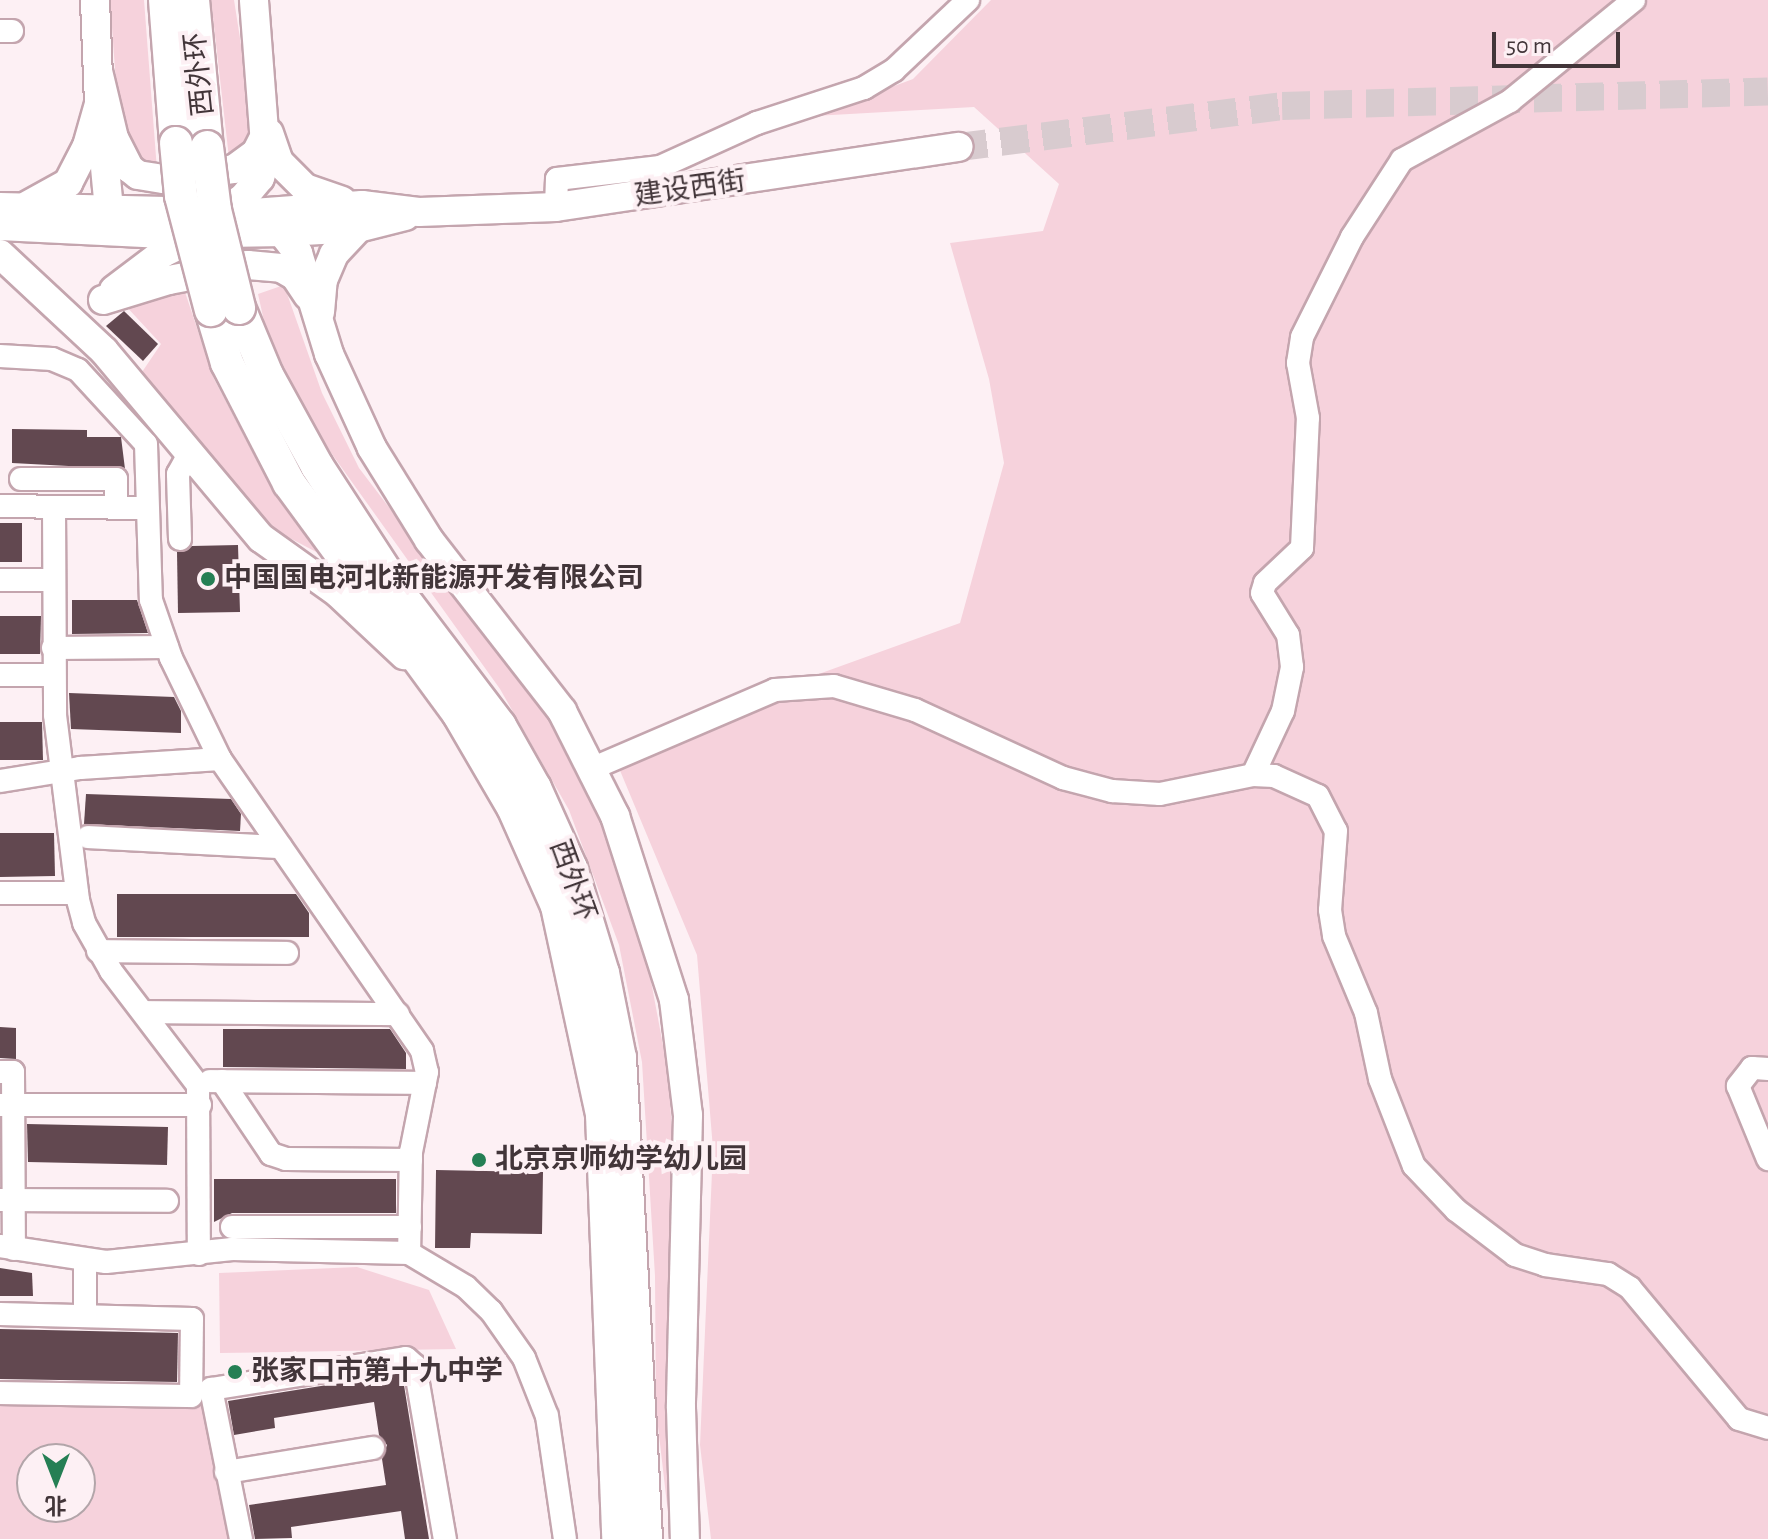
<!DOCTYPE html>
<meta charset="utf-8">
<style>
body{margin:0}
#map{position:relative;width:1768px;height:1539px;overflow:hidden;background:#fdf0f4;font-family:"Alegreya Sans","Noto Sans SC",sans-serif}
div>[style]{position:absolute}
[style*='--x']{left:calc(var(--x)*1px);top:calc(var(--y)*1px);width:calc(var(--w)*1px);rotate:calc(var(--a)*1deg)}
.green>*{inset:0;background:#f6d2dc}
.building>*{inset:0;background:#624850}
.major-tunnel>*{height:28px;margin-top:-14px;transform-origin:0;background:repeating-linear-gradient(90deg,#d8cbcf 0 28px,transparent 0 42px)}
.roads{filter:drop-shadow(2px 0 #c4a5ae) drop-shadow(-2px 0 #c4a5ae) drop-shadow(0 2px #c4a5ae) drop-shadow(0 -2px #c4a5ae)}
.minor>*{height:22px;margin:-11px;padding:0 11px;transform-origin:11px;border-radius:11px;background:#fff}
.major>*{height:28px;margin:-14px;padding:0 14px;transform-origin:14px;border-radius:14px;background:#fff}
.highway>*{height:32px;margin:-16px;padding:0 16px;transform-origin:16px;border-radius:16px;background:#fff}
.bridges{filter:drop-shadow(2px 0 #c4a5ae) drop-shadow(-2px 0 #c4a5ae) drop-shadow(0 2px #c4a5ae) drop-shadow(0 -2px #c4a5ae)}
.highway-bridge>*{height:32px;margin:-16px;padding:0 16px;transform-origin:16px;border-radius:16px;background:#fff}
.dots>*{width:22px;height:22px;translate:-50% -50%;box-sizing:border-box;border:4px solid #fdf0f4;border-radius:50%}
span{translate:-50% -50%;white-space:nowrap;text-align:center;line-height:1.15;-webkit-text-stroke:8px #fdf0f4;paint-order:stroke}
.street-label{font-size:28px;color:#423539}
.poi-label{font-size:28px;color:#423539;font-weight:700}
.left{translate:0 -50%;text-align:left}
.north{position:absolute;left:16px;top:1443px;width:80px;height:80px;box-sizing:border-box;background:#fdf0f4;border:2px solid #b2a5a9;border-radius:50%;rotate:180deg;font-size:22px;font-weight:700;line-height:32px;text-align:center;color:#423539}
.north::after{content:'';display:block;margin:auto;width:28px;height:36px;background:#257f54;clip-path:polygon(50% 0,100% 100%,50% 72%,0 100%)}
.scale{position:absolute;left:1492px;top:32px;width:128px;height:36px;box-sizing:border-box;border:4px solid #423539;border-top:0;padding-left:10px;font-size:24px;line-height:28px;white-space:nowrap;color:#423539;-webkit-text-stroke:6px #fdf0f4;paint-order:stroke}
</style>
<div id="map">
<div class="green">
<div style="clip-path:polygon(110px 0,144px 0,157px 170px,144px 169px,120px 138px)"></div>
<div style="clip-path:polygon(211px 0,234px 0,252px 115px,250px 144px,229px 158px)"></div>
<div style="clip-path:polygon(991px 0,1768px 0,1768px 1539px,711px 1539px,700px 1445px,713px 1149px,697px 955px,611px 749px,960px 623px,1004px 463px,989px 379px,950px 243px,1043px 231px,1059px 184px,974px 107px,814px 116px,913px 79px)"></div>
<div style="clip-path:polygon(182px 283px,214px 379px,260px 466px,322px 555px,282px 534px,243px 500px,140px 375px,161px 344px,124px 304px)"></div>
<div style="clip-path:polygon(284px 285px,322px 393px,359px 468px,543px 709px,591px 798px,621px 879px,651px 981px,668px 1072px,674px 1161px,671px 1539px,656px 1409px,655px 1276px,642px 1062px,619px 945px,569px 810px,500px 689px,314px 429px,266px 330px,258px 294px)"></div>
<div style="clip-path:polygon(357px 1267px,429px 1290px,456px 1349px,220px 1353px,219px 1273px)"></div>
<div style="clip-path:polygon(evenodd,0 1395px,205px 1397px,234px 1539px,0 1539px,0 1395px,32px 1459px,80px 1459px,80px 1507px,32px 1507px,32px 1459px)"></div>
</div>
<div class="building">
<div style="clip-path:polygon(124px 311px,158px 344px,143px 361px,106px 326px)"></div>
<div style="clip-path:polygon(12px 429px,87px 430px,87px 437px,121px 437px,125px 469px,12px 463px)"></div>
<div style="clip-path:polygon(0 523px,22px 523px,22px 562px,0 562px)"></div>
<div style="clip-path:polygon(238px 545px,240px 612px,178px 613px,177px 552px,192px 546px)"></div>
<div style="clip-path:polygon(72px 600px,137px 600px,148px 633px,72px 634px)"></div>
<div style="clip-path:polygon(0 616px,41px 616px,40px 654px,0 654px)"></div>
<div style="clip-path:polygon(69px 693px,174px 697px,181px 711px,181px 733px,71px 729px)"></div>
<div style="clip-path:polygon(0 722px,42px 722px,43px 760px,0 760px)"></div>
<div style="clip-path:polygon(86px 794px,231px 799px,241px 814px,240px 831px,84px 824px)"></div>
<div style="clip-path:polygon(0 833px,54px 833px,55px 876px,0 877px)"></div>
<div style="clip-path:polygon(117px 894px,296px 894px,309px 913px,309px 937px,117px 937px)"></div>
<div style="clip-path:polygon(0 1027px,16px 1028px,16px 1059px,0 1058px)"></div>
<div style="clip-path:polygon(223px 1029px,390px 1029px,406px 1053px,406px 1069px,223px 1067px)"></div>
<div style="clip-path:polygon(27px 1124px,168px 1127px,167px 1165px,28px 1162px)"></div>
<div style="clip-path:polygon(436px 1170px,543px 1172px,542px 1234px,471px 1233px,470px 1248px,435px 1248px)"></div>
<div style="clip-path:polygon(214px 1179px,396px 1179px,396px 1213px,232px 1213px,214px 1222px)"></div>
<div style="clip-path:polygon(0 1268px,32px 1273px,33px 1296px,0 1296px)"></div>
<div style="clip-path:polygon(0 1329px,178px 1333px,177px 1382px,0 1379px)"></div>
<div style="clip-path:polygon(402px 1373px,429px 1539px,405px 1539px,401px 1511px,291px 1527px,292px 1538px,255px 1539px,249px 1505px,386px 1485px,382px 1459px,387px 1445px,379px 1435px,374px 1402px,274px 1418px,275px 1428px,234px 1435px,228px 1401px)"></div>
</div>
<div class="major-tunnel">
<div style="--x:959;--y:147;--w:326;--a:-7.2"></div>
<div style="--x:1282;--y:106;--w:486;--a:-1.7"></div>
</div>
<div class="roads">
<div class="minor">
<div style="--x:0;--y:31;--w:12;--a:0"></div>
<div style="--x:556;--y:207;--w:28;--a:-88"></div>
<div style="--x:557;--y:179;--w:104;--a:-6.6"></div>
<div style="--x:660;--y:167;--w:107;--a:-24.4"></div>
<div style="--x:757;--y:123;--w:113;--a:-18.1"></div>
<div style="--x:864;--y:88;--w:35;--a:-31"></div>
<div style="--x:894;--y:70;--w:102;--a:-43.4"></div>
<div style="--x:0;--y:356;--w:52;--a:3.3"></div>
<div style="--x:52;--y:359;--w:28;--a:23"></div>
<div style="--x:78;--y:370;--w:100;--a:47.4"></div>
<div style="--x:146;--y:444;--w:156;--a:88.2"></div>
<div style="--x:151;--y:600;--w:61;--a:71"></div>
<div style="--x:171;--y:658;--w:112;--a:64.1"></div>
<div style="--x:220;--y:759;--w:140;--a:176.3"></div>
<div style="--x:80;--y:768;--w:81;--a:170.8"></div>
<div style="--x:21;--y:479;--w:95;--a:0"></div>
<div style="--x:116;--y:479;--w:28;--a:90"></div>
<div style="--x:0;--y:506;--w:146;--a:0.8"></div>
<div style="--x:54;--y:507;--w:208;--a:89.7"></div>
<div style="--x:55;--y:715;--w:186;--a:82.9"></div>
<div style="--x:78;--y:900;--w:24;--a:75"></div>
<div style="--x:84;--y:923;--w:55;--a:60.6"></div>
<div style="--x:111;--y:971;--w:143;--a:52.7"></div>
<div style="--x:198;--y:1085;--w:169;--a:89.7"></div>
<div style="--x:180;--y:539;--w:65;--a:-91.8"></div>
<div style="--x:178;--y:474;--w:23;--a:-61"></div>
<div style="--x:0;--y:580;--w:53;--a:0"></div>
<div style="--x:53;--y:648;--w:114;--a:-0.5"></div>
<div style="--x:0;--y:675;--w:53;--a:0"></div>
<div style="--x:220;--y:759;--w:355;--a:55.3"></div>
<div style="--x:422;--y:1051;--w:22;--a:77"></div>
<div style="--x:427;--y:1072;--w:82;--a:101.3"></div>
<div style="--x:411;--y:1152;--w:101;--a:91.1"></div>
<div style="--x:591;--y:769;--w:200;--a:-23.2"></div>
<div style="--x:775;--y:690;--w:59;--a:-3.9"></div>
<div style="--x:834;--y:686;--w:84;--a:16.5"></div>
<div style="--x:915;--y:710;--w:163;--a:24.7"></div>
<div style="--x:1063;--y:778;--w:51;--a:14.9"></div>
<div style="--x:1112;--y:791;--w:48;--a:3.6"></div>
<div style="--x:1160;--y:794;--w:95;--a:-11.5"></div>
<div style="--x:1253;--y:775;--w:21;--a:3"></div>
<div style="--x:1274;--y:776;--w:48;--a:24.4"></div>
<div style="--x:1318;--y:796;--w:39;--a:63"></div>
<div style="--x:1336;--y:831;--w:79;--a:94.3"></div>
<div style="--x:1330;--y:910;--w:26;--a:81"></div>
<div style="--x:1334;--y:936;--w:83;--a:67.4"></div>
<div style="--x:1366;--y:1013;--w:67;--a:78"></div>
<div style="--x:1380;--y:1079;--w:93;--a:68.7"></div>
<div style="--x:1414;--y:1166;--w:61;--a:46.3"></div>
<div style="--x:1456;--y:1210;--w:74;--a:37.3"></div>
<div style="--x:1515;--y:1255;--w:32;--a:18"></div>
<div style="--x:1545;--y:1265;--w:64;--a:8.1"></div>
<div style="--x:1608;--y:1274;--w:26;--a:32"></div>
<div style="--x:1630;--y:1288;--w:170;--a:50.2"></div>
<div style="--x:1739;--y:1419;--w:30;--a:17"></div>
<div style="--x:1253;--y:775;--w:71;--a:-64.9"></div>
<div style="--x:1283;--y:711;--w:45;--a:-78.4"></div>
<div style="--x:1292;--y:667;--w:32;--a:-97"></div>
<div style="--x:1288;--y:635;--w:49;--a:-121.8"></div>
<div style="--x:1262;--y:593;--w:10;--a:-73"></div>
<div style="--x:1265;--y:583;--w:51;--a:-43.4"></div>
<div style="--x:1302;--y:548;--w:130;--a:-87.4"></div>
<div style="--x:1308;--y:418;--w:56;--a:-100.3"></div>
<div style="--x:1298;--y:363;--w:26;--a:-81"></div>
<div style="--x:1302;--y:337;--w:112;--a:-63.4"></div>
<div style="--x:1352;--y:237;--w:92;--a:-57"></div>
<div style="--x:1402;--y:160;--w:123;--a:-28.6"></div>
<div style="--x:1510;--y:101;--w:160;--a:-39.2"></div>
<div style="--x:88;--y:837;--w:193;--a:3"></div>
<div style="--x:0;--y:893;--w:77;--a:0"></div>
<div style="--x:98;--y:951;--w:189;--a:0.6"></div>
<div style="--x:144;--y:1012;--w:254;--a:0.5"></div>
<div style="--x:1768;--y:1069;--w:16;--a:-176"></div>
<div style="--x:1752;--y:1068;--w:23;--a:128"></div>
<div style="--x:1738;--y:1086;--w:79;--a:67.7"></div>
<div style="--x:0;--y:1072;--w:13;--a:0"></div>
<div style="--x:13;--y:1072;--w:177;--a:89.7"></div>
<div style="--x:210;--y:1081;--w:215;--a:0.5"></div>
<div style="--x:222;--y:1081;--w:88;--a:56.1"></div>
<div style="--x:271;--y:1154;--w:16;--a:18"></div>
<div style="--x:286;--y:1159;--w:125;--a:0.5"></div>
<div style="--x:0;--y:1105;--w:200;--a:0"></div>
<div style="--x:0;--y:1200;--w:167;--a:0.3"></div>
<div style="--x:232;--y:1227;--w:178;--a:0"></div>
<div style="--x:0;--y:1246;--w:107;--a:8.6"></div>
<div style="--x:106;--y:1262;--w:127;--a:-5.9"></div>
<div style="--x:232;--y:1249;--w:177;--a:1.3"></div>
<div style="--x:409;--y:1253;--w:66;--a:30.8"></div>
<div style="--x:466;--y:1287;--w:35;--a:44"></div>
<div style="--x:491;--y:1311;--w:57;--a:54.9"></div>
<div style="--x:524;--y:1358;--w:62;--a:68.4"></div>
<div style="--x:547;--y:1416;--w:124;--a:81.7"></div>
<div style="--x:85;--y:1260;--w:56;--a:90"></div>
<div style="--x:0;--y:1314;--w:192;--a:1.5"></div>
<div style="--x:192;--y:1319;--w:77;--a:90.7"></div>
<div style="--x:191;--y:1396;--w:191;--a:-179.1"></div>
<div style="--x:226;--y:1472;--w:149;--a:-9.3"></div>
<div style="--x:241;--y:1539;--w:153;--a:-101.3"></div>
<div style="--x:211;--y:1389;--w:197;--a:-9"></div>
<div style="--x:406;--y:1358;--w:12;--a:42"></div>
<div style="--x:415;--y:1366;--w:176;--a:80.2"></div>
</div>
<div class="major">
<div style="--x:98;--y:71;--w:69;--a:76.6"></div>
<div style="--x:114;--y:138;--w:34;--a:63"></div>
<div style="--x:129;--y:168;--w:11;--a:38"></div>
<div style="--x:138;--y:175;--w:26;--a:9"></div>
<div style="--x:164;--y:179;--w:71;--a:-8.1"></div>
<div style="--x:234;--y:169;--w:27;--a:-36"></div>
<div style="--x:256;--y:153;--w:22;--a:-63"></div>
<div style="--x:101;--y:125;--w:84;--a:84.6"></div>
<div style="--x:109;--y:209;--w:17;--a:50"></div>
<div style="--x:269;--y:133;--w:31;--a:71"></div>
<div style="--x:279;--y:162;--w:37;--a:45"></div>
<div style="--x:305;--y:188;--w:39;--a:19"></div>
<div style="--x:28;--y:205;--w:46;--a:-28.8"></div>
<div style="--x:68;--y:183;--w:42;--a:-62.8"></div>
<div style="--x:87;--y:146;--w:44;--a:-74.1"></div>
<div style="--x:99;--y:104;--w:104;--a:-92.2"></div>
<div style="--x:0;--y:207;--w:207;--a:1.4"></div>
<div style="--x:250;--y:213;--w:24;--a:19"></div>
<div style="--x:273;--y:221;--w:41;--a:52"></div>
<div style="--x:298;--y:253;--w:106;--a:72.9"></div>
<div style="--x:329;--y:354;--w:103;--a:65.4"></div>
<div style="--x:372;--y:448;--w:108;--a:58.2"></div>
<div style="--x:429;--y:540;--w:217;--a:52.1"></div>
<div style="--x:562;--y:711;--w:118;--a:63.2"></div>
<div style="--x:615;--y:816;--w:193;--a:72.2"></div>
<div style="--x:674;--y:1000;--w:116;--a:83.1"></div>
<div style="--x:688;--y:1115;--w:293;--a:91.4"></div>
<div style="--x:681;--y:1408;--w:131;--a:88.3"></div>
<div style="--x:253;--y:213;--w:109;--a:-4.2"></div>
<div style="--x:362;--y:205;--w:57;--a:7"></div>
<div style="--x:419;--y:212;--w:137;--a:-2.1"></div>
<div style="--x:556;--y:207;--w:407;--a:-8.5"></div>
<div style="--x:217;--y:215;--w:31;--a:-33"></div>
<div style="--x:243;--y:198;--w:26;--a:-50"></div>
<div style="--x:260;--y:178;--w:22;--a:-74"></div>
<div style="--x:266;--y:157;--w:157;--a:-94.4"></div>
<div style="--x:0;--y:226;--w:164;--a:2.8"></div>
<div style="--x:164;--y:234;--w:121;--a:-0.9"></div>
<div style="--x:285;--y:232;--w:73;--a:-3.1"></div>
<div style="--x:358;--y:228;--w:49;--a:-14.3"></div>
<div style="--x:0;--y:254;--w:142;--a:43"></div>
<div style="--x:104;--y:351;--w:244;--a:50"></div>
<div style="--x:261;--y:538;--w:95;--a:35.5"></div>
<div style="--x:338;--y:593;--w:91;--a:43.2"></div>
<div style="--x:114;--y:290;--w:61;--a:-37.1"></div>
<div style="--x:163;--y:253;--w:37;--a:-26"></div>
<div style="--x:103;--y:300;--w:69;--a:-16.9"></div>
<div style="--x:169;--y:280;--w:80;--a:-10.8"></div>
<div style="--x:248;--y:265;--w:33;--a:5"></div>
<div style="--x:281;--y:268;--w:16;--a:30"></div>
<div style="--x:295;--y:276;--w:23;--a:56"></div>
<div style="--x:320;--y:312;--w:32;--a:-85"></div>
<div style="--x:323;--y:280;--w:28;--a:-67"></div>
<div style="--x:334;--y:254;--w:35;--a:-47"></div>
</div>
<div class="highway">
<div style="--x:165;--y:0;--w:143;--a:85.6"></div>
<div style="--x:193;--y:0;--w:148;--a:84.6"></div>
<div style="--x:239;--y:308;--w:73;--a:67.3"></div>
<div style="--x:267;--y:375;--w:104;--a:61.2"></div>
<div style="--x:317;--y:466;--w:156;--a:57"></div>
<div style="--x:402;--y:597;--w:162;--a:52.8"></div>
<div style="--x:500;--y:726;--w:71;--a:60.6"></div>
<div style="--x:535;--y:788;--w:88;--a:65.8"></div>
<div style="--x:571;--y:868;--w:110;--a:73.1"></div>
<div style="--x:603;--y:973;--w:87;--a:78.7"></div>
<div style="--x:620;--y:1058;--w:482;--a:86.9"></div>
<div style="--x:211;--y:310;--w:55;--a:73.2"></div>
<div style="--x:227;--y:363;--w:135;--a:62.7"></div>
<div style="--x:289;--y:483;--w:285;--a:53.7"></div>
<div style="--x:458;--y:713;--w:109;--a:59.7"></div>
<div style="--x:513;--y:807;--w:108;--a:66"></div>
<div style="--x:557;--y:906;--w:213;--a:77.8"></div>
<div style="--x:602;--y:1114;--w:425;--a:87.8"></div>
</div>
</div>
<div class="bridges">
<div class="highway-bridge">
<div style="--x:176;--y:143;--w:53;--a:84.6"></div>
<div style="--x:181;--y:196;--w:118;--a:75.3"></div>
<div style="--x:207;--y:147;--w:64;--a:82.8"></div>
<div style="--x:215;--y:210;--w:101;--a:76.2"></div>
</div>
</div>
<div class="dots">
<div style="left:208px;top:579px;background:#257f54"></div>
<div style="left:479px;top:1160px;background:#257f54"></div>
<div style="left:235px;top:1372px;background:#257f54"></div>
</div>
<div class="street-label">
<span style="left:200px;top:74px;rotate:-96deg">西外环</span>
<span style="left:690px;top:189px;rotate:-8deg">建设西街</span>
<span style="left:572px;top:881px;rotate:70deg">西外环</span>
</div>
<div class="poi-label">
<span class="left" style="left:224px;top:579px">中国国电河北新能源开发有限公司</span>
<span class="left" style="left:495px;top:1160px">北京京师幼学幼儿园</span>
<span class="left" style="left:251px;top:1372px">张家口市第十九中学</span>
</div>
<div class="north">北</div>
<div class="scale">50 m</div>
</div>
